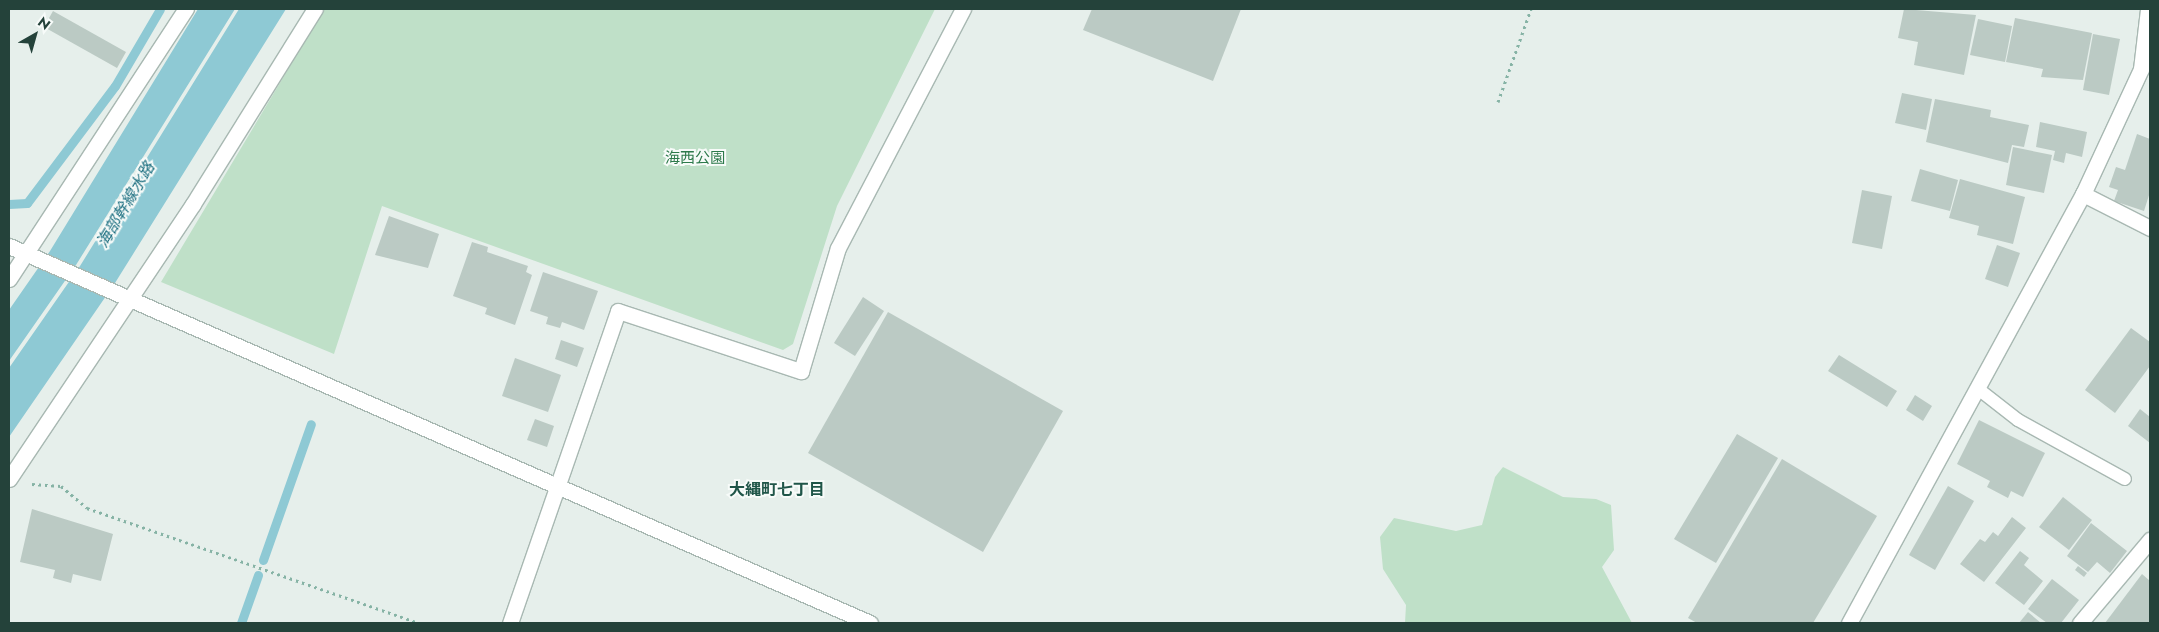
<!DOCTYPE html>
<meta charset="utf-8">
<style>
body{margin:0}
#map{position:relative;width:2159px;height:632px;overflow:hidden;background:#e6efeb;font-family:Jost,"Noto Sans JP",sans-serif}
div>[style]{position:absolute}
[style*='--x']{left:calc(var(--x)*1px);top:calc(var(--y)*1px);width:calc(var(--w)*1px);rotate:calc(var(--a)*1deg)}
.green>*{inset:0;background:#bfe0c8}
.water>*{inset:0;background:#8ec9d4}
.stream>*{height:9px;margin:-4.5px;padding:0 4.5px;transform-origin:4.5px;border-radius:4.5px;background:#8ec9d4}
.building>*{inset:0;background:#bbcac4}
.path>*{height:3px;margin-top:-1.5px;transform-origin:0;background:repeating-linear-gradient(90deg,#86b3a5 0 2.5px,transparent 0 6.5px)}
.roads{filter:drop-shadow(1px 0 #a8b8b2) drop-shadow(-1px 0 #a8b8b2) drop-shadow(0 1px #a8b8b2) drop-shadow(0 -1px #a8b8b2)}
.lane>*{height:12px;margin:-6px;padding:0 6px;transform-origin:6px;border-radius:6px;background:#fff}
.street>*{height:15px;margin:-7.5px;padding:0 7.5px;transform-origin:7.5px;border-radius:7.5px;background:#fff}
.secondary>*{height:15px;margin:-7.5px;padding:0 7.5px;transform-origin:7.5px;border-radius:7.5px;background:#fff}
span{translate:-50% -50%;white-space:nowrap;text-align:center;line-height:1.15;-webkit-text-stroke:4px #f7fbf9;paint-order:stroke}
.park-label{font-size:15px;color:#2d7a4b}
.water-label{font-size:16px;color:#1c6f80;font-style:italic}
.neighbourhood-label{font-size:16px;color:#1f5548;font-weight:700}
.frame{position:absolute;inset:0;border:10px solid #24423a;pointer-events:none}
.north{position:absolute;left:10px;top:10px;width:50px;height:50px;-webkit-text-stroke:4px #f7fbf9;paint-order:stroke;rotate:38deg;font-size:14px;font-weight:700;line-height:20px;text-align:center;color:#24423a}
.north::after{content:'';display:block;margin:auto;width:18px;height:22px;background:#24423a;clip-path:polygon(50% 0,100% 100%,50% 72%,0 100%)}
</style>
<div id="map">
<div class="green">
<div style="clip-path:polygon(324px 9px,935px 9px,837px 206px,793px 344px,783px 350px,382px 206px,334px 354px,161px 282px)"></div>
<div style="clip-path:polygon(1503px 467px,1563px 497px,1596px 499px,1611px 505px,1614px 550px,1602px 567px,1632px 623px,1405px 623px,1406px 605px,1383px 569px,1380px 537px,1394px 518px,1456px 531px,1482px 525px,1495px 477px)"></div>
</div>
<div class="water">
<div style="clip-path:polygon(198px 9px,235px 9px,76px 265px,9px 361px,9px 310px,50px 251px)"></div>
<div style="clip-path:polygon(239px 9px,286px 9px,115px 283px,9px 437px,9px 368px,80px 266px)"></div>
</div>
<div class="stream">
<div style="--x:9;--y:204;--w:18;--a:-3"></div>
<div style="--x:27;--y:203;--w:146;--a:-53.1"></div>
<div style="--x:115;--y:86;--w:89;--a:-59.7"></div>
<div style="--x:263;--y:560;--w:144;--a:-70.6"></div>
<div style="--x:241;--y:623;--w:51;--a:-70.5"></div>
</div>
<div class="building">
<div style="clip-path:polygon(1092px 9px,1241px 9px,1213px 81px,1083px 30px)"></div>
<div style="clip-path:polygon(1904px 9px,1976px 15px,1964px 75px,1914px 65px,1918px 42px,1898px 38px)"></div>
<div style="clip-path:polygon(53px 11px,126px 52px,117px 68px,44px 27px)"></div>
<div style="clip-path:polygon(2015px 18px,2092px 33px,2083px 80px,2041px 77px,2043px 69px,2006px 62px)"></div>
<div style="clip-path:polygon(1978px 19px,2012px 26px,2005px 62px,1970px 55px)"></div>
<div style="clip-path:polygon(2093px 34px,2120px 39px,2109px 95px,2083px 90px)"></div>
<div style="clip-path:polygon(1902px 93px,1932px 99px,1926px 130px,1895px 123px)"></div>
<div style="clip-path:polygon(1935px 99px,1991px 110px,1990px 117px,2029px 125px,2024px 147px,2012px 145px,2008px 163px,1926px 142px)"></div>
<div style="clip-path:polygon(2040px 122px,2087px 132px,2082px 157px,2066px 153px,2064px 163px,2053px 160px,2055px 151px,2036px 147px)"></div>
<div style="clip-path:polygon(2137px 134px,2150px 139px,2150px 192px,2144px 211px,2114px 201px,2118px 190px,2109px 187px,2116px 167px,2125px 170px)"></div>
<div style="clip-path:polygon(2013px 147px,2052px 155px,2044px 193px,2006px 185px)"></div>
<div style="clip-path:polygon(1920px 169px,1958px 180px,1950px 211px,1911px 201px)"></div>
<div style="clip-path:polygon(1960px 179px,2025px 197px,2013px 244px,1977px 235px,1979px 226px,1949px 218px)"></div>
<div style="clip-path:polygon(1862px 190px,1892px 196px,1882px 249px,1852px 243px)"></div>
<div style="clip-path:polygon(389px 216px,439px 234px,428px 268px,375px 255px)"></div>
<div style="clip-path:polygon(472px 242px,488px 247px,487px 252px,528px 266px,526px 272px,532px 275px,515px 325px,485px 314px,487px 308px,453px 296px)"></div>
<div style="clip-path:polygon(1997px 245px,2020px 253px,2008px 287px,1985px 279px)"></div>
<div style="clip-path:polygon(543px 272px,598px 291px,584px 330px,562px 322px,560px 328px,546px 324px,548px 317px,530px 311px)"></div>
<div style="clip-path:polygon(863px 297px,884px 311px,855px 356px,834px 343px)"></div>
<div style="clip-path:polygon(888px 312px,1063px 411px,983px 552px,808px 453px)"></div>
<div style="clip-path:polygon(2131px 328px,2150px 342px,2150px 366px,2115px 413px,2085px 390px)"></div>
<div style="clip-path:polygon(561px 340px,584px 348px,577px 367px,555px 359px)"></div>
<div style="clip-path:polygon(1839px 355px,1897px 391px,1887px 407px,1828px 371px)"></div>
<div style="clip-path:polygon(515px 358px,561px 375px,548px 412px,502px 396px)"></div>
<div style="clip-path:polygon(1915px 395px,1932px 406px,1923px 421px,1906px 410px)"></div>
<div style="clip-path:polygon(2140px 409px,2150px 417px,2150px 443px,2128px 426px)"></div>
<div style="clip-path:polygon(535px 419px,554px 426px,547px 447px,527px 440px)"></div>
<div style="clip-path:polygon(1979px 420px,2045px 453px,2023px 497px,2011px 491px,2008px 498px,1987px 487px,1990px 481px,1957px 464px)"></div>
<div style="clip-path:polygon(1737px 434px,1778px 458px,1716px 563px,1674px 539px)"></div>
<div style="clip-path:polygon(1782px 459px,1877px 516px,1813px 623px,1697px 623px,1688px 618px)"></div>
<div style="clip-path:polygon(1948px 486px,1974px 501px,1935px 570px,1909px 555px)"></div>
<div style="clip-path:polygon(2063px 497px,2092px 520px,2069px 550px,2039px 527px)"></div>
<div style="clip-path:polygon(32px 509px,113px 534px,101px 581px,73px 574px,71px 583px,53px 578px,55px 570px,20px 562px)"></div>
<div style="clip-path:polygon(2012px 517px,2026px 528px,1984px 582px,1960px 564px,1980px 539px,1985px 542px,1993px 532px,1998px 536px)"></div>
<div style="clip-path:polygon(2091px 523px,2127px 551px,2110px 573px,2097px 562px,2088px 572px,2067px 556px)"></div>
<div style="clip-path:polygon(2020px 551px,2029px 558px,2024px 565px,2043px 581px,2024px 605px,1995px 583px)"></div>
<div style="clip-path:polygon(2078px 566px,2087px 573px,2084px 577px,2075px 570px)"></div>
<div style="clip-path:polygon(2142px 574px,2150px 581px,2150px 623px,2105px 623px)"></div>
<div style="clip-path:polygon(2052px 579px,2079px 600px,2061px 623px,2047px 623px,2028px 609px)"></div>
<div style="clip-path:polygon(2028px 612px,2041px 623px,2019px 623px)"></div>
</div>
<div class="path">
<div style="--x:1498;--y:102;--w:99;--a:-70.5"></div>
<div style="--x:32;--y:484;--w:29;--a:4"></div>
<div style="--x:61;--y:486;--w:34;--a:40"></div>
<div style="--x:87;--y:508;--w:351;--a:19.1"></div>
</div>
<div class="roads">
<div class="lane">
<div style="--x:1977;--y:388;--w:52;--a:38"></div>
<div style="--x:2018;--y:420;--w:122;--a:28.9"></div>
</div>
<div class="street">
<div style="--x:2083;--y:194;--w:75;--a:26.9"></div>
<div style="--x:9;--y:279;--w:323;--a:-56.8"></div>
<div style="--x:9;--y:479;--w:331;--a:-56.2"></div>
<div style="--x:193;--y:204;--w:230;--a:-58"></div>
<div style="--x:510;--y:623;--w:330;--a:-70.9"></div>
<div style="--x:618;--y:311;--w:193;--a:18.2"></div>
<div style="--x:801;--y:371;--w:128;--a:-73.3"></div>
<div style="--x:838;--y:248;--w:270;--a:-62.4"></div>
<div style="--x:1849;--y:623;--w:489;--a:-61.4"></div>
<div style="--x:2083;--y:194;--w:138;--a:-65.1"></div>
<div style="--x:2141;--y:69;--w:60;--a:-83.3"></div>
<div style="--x:2080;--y:623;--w:109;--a:-49.9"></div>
</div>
<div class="secondary">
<div style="--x:9;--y:246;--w:940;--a:23.65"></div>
</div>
</div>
<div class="park-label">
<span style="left:695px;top:159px">海西公園</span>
</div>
<div class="water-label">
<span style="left:126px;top:205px;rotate:-59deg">海部幹線水路</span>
</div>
<div class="neighbourhood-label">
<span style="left:777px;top:490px">大縄町七丁目</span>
</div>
<div class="frame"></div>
<div class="north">N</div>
</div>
